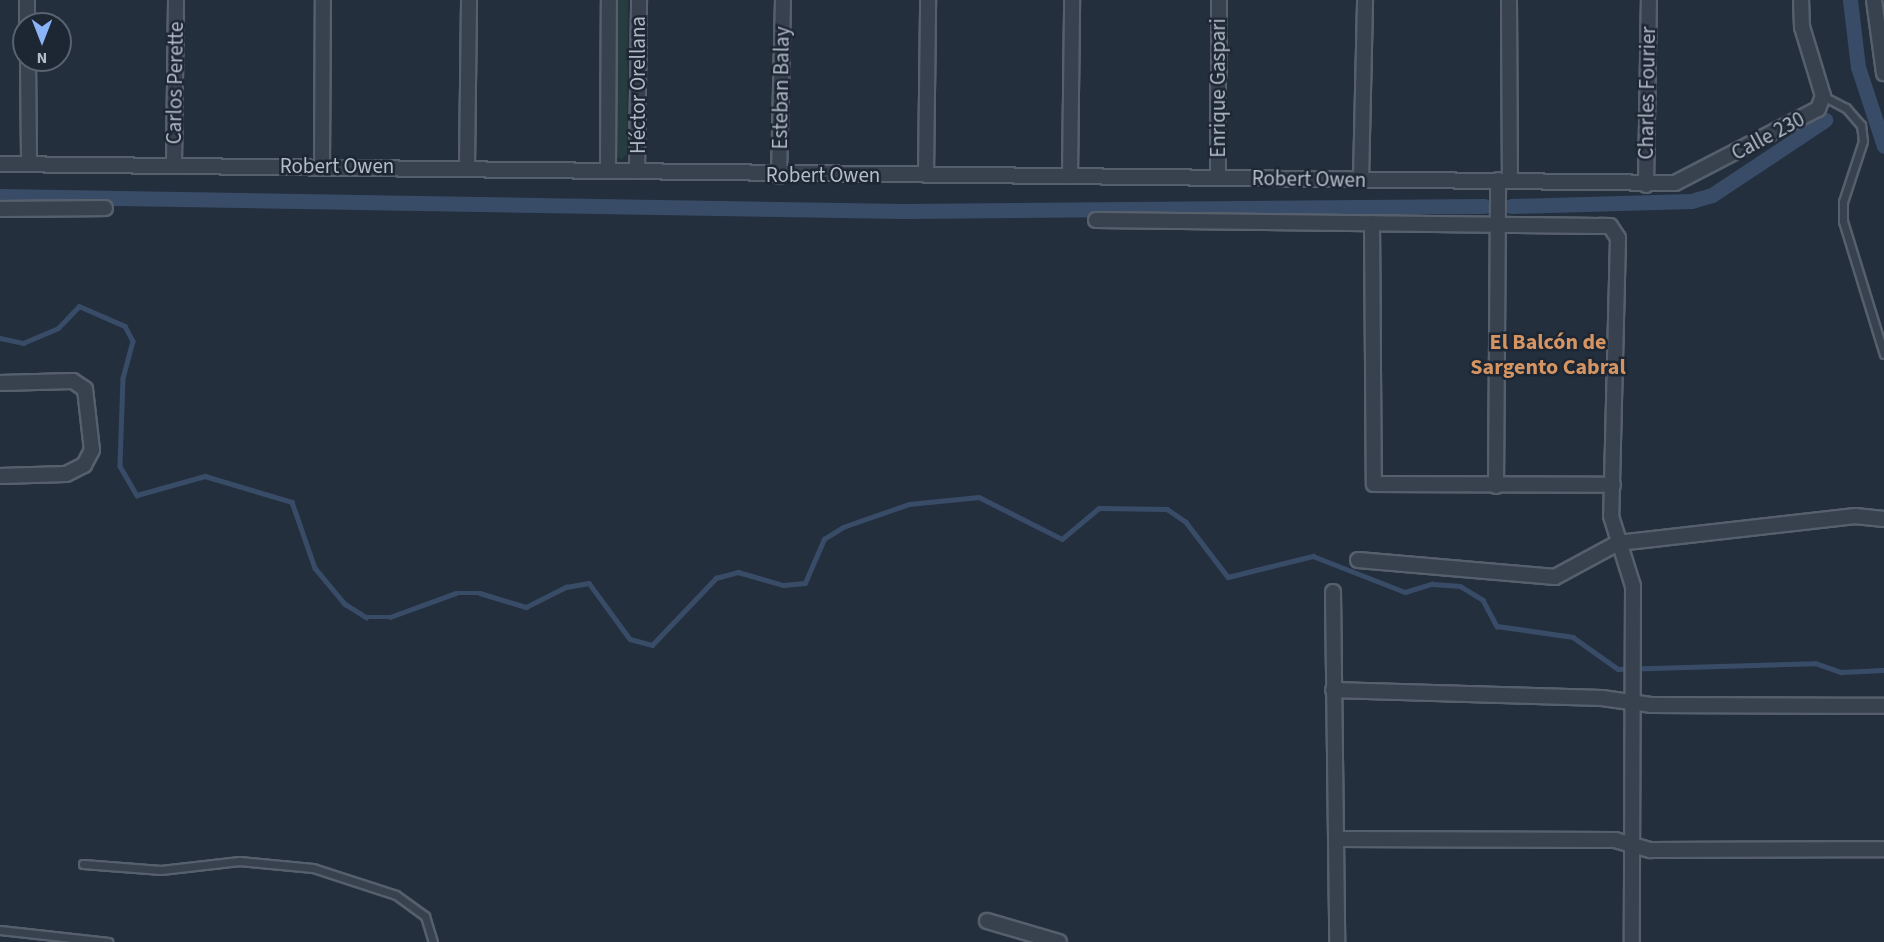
<!DOCTYPE html>
<meta charset="utf-8">
<style>
body{margin:0}
#map{position:relative;width:1884px;height:942px;overflow:hidden;background:#242f3e;font-family:"Source Sans 3",sans-serif}
div>[style]{position:absolute}
[style*='--x']{left:calc(var(--x)*1px);top:calc(var(--y)*1px);width:calc(var(--w)*1px);rotate:calc(var(--a)*1deg)}
.green>*{inset:0;background:#263c3f}
.stream>*{height:4.5px;margin:-2.25px;padding:0 2.25px;transform-origin:2.25px;border-radius:2.25px;background:#394c67}
.canal>*{height:15px;margin:-7.5px;padding:0 7.5px;transform-origin:7.5px;border-radius:7.5px;background:#394c67}
.roads{filter:drop-shadow(2px 0 #565f6c) drop-shadow(-2px 0 #565f6c) drop-shadow(0 2px #565f6c) drop-shadow(0 -2px #565f6c)}
.service>*{height:7px;margin:-3.5px;padding:0 3.5px;transform-origin:3.5px;border-radius:3.5px;background:#38414e}
.minor>*{height:14px;margin:-7px;padding:0 7px;transform-origin:7px;border-radius:7px;background:#38414e}
span{translate:-50% -50%;white-space:nowrap;text-align:center;line-height:1.15;-webkit-text-stroke:5px #1d2633;paint-order:stroke}
.street-label{font-size:21px;color:#b4bcc9}
.neighbourhood-label{font-size:22px;color:#d59563;font-weight:700}
.north{position:absolute;left:12px;top:12px;width:60px;height:60px;box-sizing:border-box;background:#1d2633;border:2px solid #59626f;border-radius:50%;rotate:180deg;font-size:16px;font-weight:700;line-height:24px;text-align:center;color:#b4bcc9}
.north::after{content:'';display:block;margin:auto;width:21px;height:27px;background:#8ab4f8;clip-path:polygon(50% 0,100% 100%,50% 72%,0 100%)}
</style>
<div id="map">
<div class="green">
<div style="clip-path:polygon(616px 0,628px 0,627px 154px,621px 160px,615px 154px)"></div>
</div>
<div class="stream">
<div style="--x:0;--y:338;--w:24;--a:12"></div>
<div style="--x:23;--y:343;--w:38;--a:-23"></div>
<div style="--x:58;--y:328;--w:30;--a:-46"></div>
<div style="--x:79;--y:306;--w:50;--a:23.5"></div>
<div style="--x:125;--y:326;--w:17;--a:62"></div>
<div style="--x:133;--y:341;--w:38;--a:105"></div>
<div style="--x:123;--y:378;--w:88;--a:92"></div>
<div style="--x:120;--y:466;--w:34;--a:60"></div>
<div style="--x:137;--y:495;--w:71;--a:-15.6"></div>
<div style="--x:205;--y:476;--w:91;--a:16.6"></div>
<div style="--x:292;--y:502;--w:70;--a:70.8"></div>
<div style="--x:315;--y:568;--w:47;--a:50.2"></div>
<div style="--x:345;--y:604;--w:25;--a:32"></div>
<div style="--x:366;--y:617;--w:24;--a:0"></div>
<div style="--x:390;--y:617;--w:70;--a:-20"></div>
<div style="--x:456;--y:593;--w:24;--a:0"></div>
<div style="--x:480;--y:593;--w:48;--a:16.9"></div>
<div style="--x:526;--y:607;--w:45;--a:-26.6"></div>
<div style="--x:566;--y:587;--w:23;--a:-10"></div>
<div style="--x:589;--y:583;--w:69;--a:53.8"></div>
<div style="--x:630;--y:639;--w:23;--a:15"></div>
<div style="--x:652;--y:645;--w:93;--a:-46.3"></div>
<div style="--x:716;--y:578;--w:23;--a:-15"></div>
<div style="--x:738;--y:572;--w:47;--a:16.1"></div>
<div style="--x:783;--y:585;--w:22;--a:-5"></div>
<div style="--x:805;--y:583;--w:48;--a:-66.6"></div>
<div style="--x:824;--y:539;--w:22;--a:-32"></div>
<div style="--x:843;--y:527;--w:70;--a:-19.2"></div>
<div style="--x:909;--y:504;--w:70;--a:-5.7"></div>
<div style="--x:979;--y:497;--w:93;--a:26.8"></div>
<div style="--x:1062;--y:539;--w:48;--a:-40"></div>
<div style="--x:1099;--y:508;--w:68;--a:0.8"></div>
<div style="--x:1167;--y:509;--w:23;--a:34"></div>
<div style="--x:1186;--y:522;--w:69;--a:52.6"></div>
<div style="--x:1228;--y:577;--w:88;--a:-13.9"></div>
<div style="--x:1313;--y:556;--w:99;--a:21.4"></div>
<div style="--x:1405;--y:592;--w:28;--a:-17"></div>
<div style="--x:1432;--y:584;--w:28;--a:4"></div>
<div style="--x:1460;--y:586;--w:27;--a:31"></div>
<div style="--x:1483;--y:600;--w:30;--a:62"></div>
<div style="--x:1497;--y:626;--w:77;--a:8.2"></div>
<div style="--x:1573;--y:637;--w:55;--a:35.4"></div>
<div style="--x:1618;--y:669;--w:197;--a:-1.7"></div>
<div style="--x:1815;--y:663;--w:28;--a:19"></div>
<div style="--x:1841;--y:672;--w:43;--a:-2.7"></div>
</div>
<div class="canal">
<div style="--x:1850;--y:0;--w:67;--a:83.2"></div>
<div style="--x:1858;--y:67;--w:83;--a:71.8"></div>
<div style="--x:0;--y:196;--w:904;--a:0.95"></div>
<div style="--x:904;--y:211;--w:580;--a:-0.49"></div>
<div style="--x:1511;--y:206;--w:180;--a:-1.6"></div>
<div style="--x:1691;--y:201;--w:22;--a:-16"></div>
<div style="--x:1712;--y:195;--w:136;--a:-33.6"></div>
</div>
<div class="roads">
<div class="service">
<div style="--x:1823;--y:96;--w:26;--a:28"></div>
<div style="--x:1846;--y:108;--w:23;--a:49"></div>
<div style="--x:1861;--y:125;--w:16;--a:83"></div>
<div style="--x:1863;--y:141;--w:64;--a:108.2"></div>
<div style="--x:1843;--y:202;--w:19;--a:90"></div>
<div style="--x:1843;--y:221;--w:139;--a:72.9"></div>
<div style="--x:83;--y:864;--w:78;--a:4.4"></div>
<div style="--x:161;--y:870;--w:79;--a:-6.6"></div>
<div style="--x:239;--y:861;--w:74;--a:5.4"></div>
<div style="--x:313;--y:868;--w:87;--a:18"></div>
<div style="--x:396;--y:895;--w:36;--a:36"></div>
<div style="--x:425;--y:916;--w:27;--a:73"></div>
<div style="--x:0;--y:930;--w:109;--a:6.3"></div>
</div>
<div class="minor">
<div style="--x:27;--y:0;--w:24;--a:90"></div>
<div style="--x:1509;--y:0;--w:180;--a:89.7"></div>
<div style="--x:1874;--y:0;--w:74;--a:82.2"></div>
<div style="--x:28;--y:60;--w:104;--a:89.4"></div>
<div style="--x:0;--y:164;--w:1675;--a:0.65"></div>
<div style="--x:1675;--y:183;--w:161;--a:-27.4"></div>
<div style="--x:1818;--y:109;--w:14;--a:-69"></div>
<div style="--x:1823;--y:96;--w:72;--a:-106.9"></div>
<div style="--x:1802;--y:27;--w:27;--a:-92"></div>
<div style="--x:174;--y:165;--w:165;--a:-89.3"></div>
<div style="--x:322;--y:166;--w:166;--a:-89.7"></div>
<div style="--x:467;--y:167;--w:167;--a:-89.3"></div>
<div style="--x:608;--y:168;--w:168;--a:-89.7"></div>
<div style="--x:637;--y:171;--w:171;--a:-89.3"></div>
<div style="--x:926;--y:175;--w:175;--a:-89.3"></div>
<div style="--x:779;--y:176;--w:176;--a:-88.7"></div>
<div style="--x:1070;--y:176;--w:176;--a:-89.3"></div>
<div style="--x:1218;--y:177;--w:177;--a:-89.7"></div>
<div style="--x:1361;--y:180;--w:180;--a:-88.7"></div>
<div style="--x:1646;--y:185;--w:185;--a:-89.1"></div>
<div style="--x:0;--y:209;--w:105;--a:-0.5"></div>
<div style="--x:1096;--y:220;--w:514;--a:0.67"></div>
<div style="--x:1610;--y:226;--w:14;--a:56"></div>
<div style="--x:1618;--y:238;--w:278;--a:91.4"></div>
<div style="--x:1611;--y:516;--w:73;--a:72.6"></div>
<div style="--x:1633;--y:586;--w:356;--a:90.2"></div>
<div style="--x:1372;--y:223;--w:261;--a:89.6"></div>
<div style="--x:1374;--y:484;--w:239;--a:0.2"></div>
<div style="--x:0;--y:383;--w:73;--a:-1.6"></div>
<div style="--x:73;--y:381;--w:14;--a:34"></div>
<div style="--x:85;--y:389;--w:61;--a:83.5"></div>
<div style="--x:92;--y:450;--w:17;--a:118"></div>
<div style="--x:84;--y:465;--w:20;--a:153"></div>
<div style="--x:66;--y:474;--w:66;--a:178.3"></div>
<div style="--x:1496;--y:486;--w:306;--a:-89.6"></div>
<div style="--x:1358;--y:560;--w:198;--a:4.9"></div>
<div style="--x:1555;--y:577;--w:72;--a:-28.4"></div>
<div style="--x:1618;--y:543;--w:239;--a:-6.5"></div>
<div style="--x:1855;--y:516;--w:29;--a:6"></div>
<div style="--x:1333;--y:592;--w:350;--a:89.3"></div>
<div style="--x:1333;--y:690;--w:269;--a:1.7"></div>
<div style="--x:1602;--y:698;--w:49;--a:8.1"></div>
<div style="--x:1651;--y:705;--w:233;--a:0.2"></div>
<div style="--x:1337;--y:839;--w:278;--a:0.2"></div>
<div style="--x:1615;--y:840;--w:37;--a:16"></div>
<div style="--x:1651;--y:850;--w:233;--a:-0.2"></div>
<div style="--x:987;--y:921;--w:75;--a:16.3"></div>
</div>
</div>
<div class="street-label">
<span style="left:175px;top:83px;rotate:-89deg">Carlos Perette</span>
<span style="left:638px;top:85px;rotate:-90deg">Héctor Orellana</span>
<span style="left:781px;top:88px;rotate:-89deg">Esteban Balay</span>
<span style="left:1218px;top:88px;rotate:-90deg">Enrique Gaspari</span>
<span style="left:1647px;top:93px;rotate:-89deg">Charles Fourier</span>
<span style="left:1768px;top:136px;rotate:-28deg">Calle 230</span>
<span style="left:337px;top:166px">Robert Owen</span>
<span style="left:823px;top:175px">Robert Owen</span>
<span style="left:1309px;top:179px;rotate:1deg">Robert Owen</span>
</div>
<div class="neighbourhood-label">
<span style="left:1548px;top:355px">El Balcón de<br>Sargento Cabral</span>
</div>
<div class="north">N</div>
</div>
